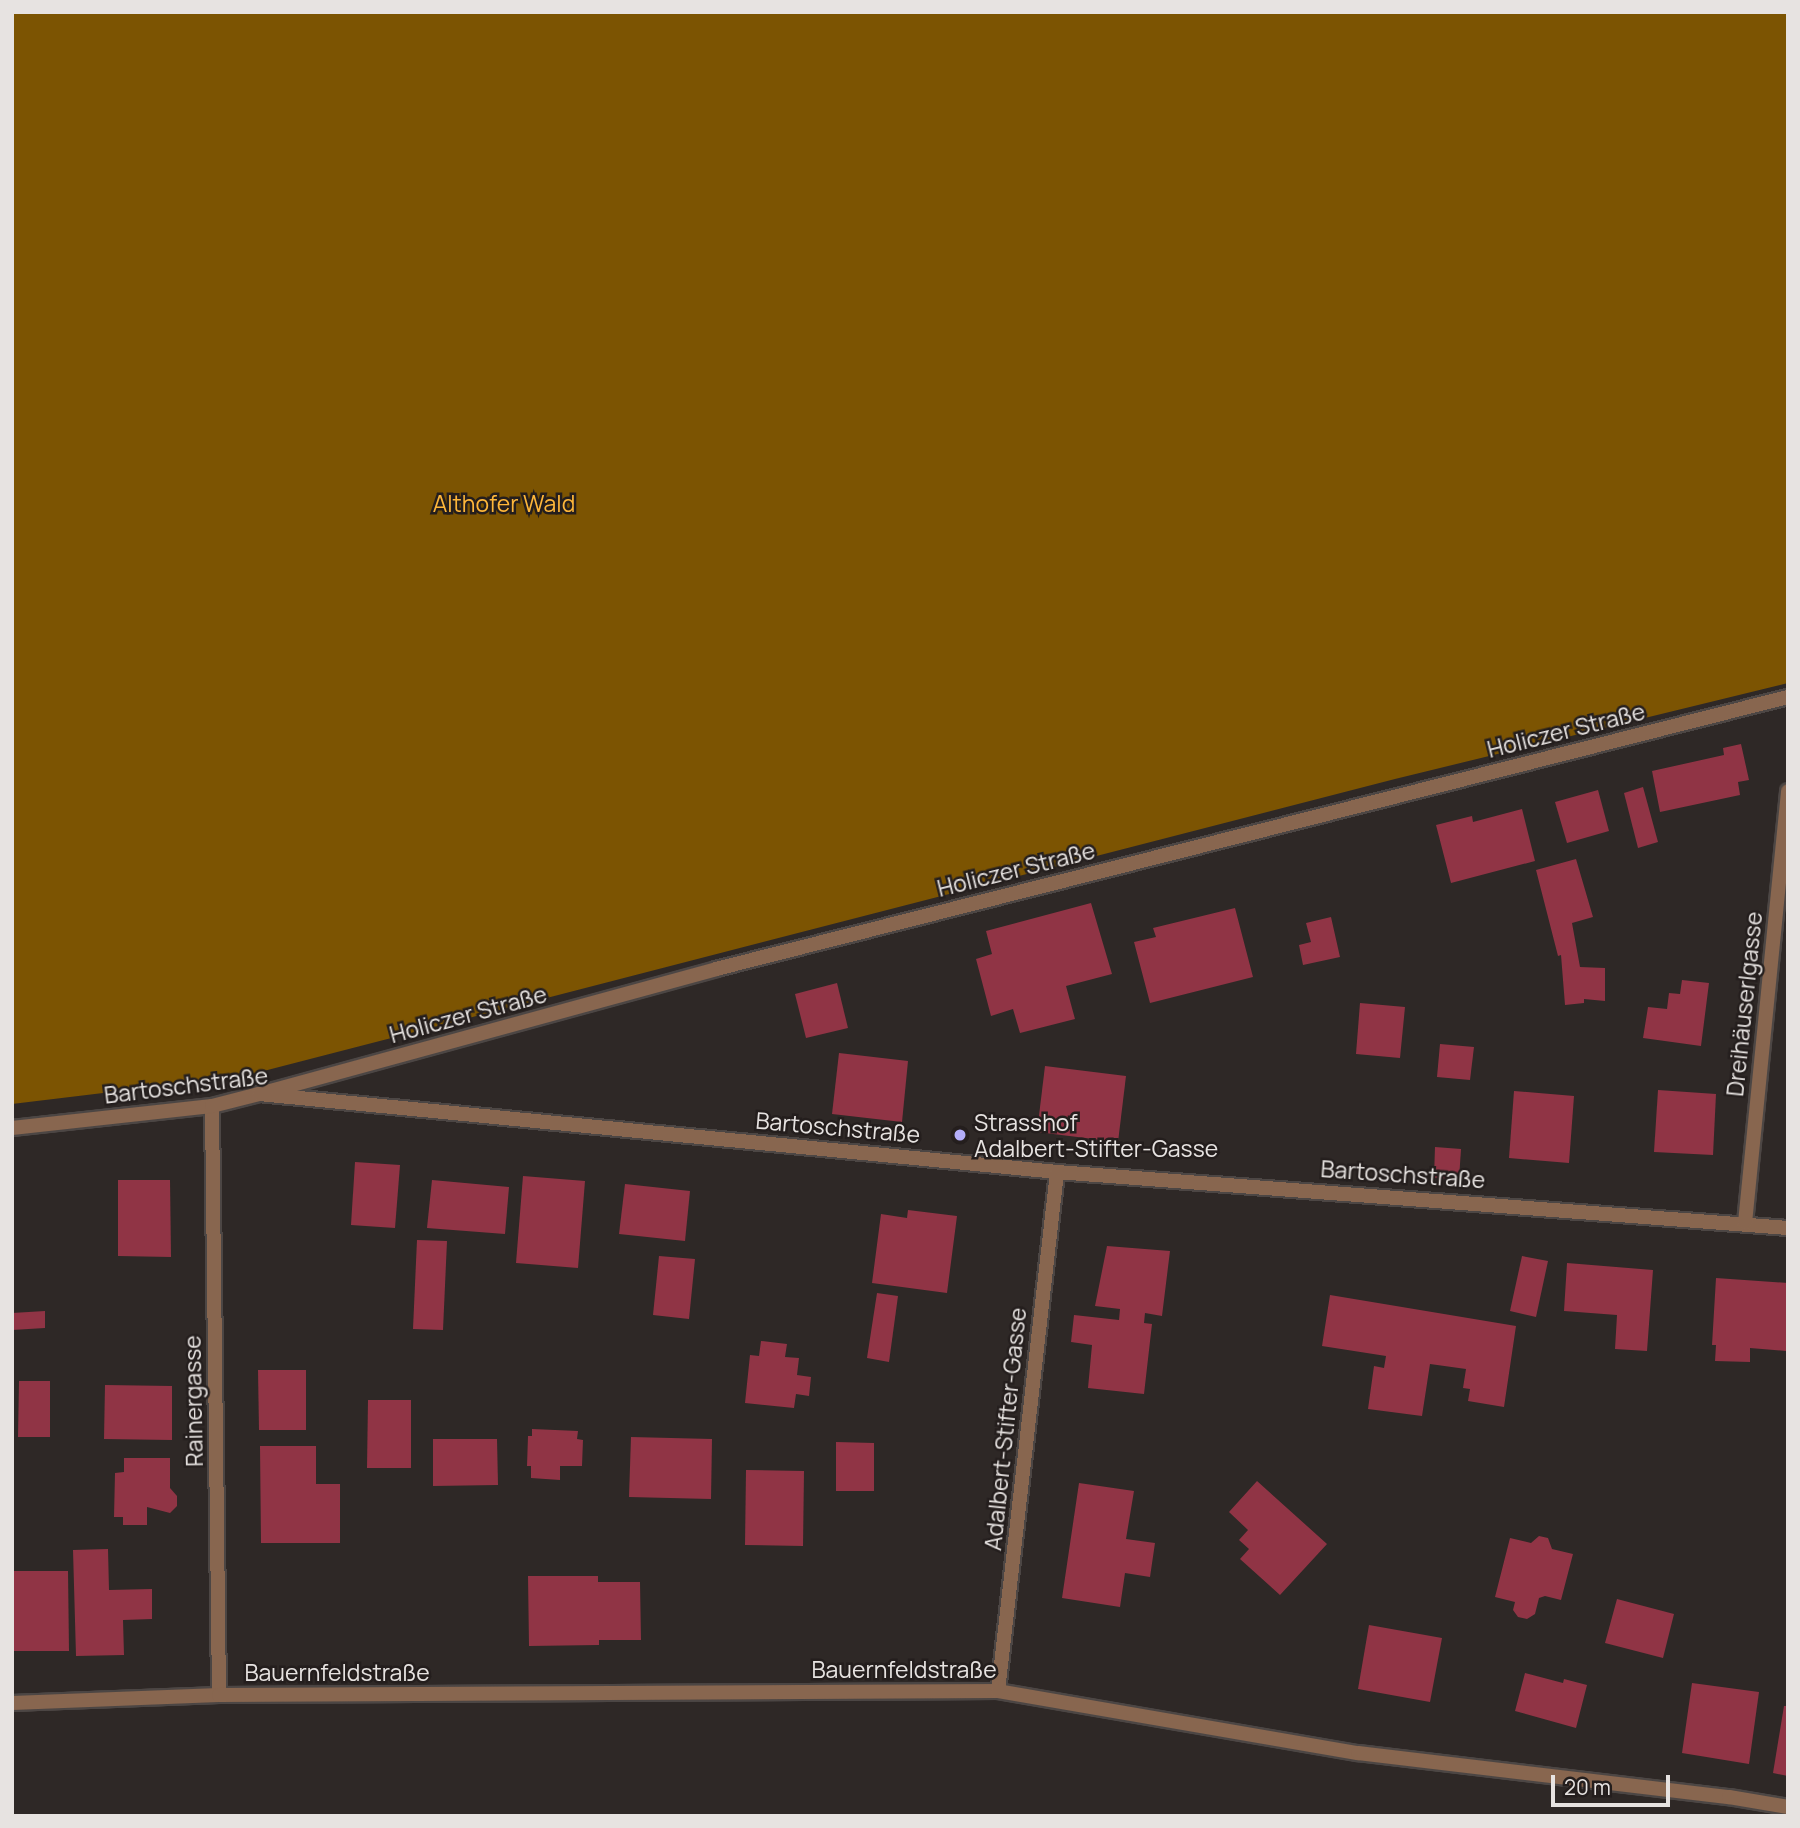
<!DOCTYPE html>
<meta charset="utf-8">
<style>
body{margin:0}
#map{position:relative;width:1800px;height:1828px;overflow:hidden;background:#2e2826;font-family:Manrope,sans-serif}
div>[style]{position:absolute}
[style*='--x']{left:calc(var(--x)*1px);top:calc(var(--y)*1px);width:calc(var(--w)*1px);rotate:calc(var(--a)*1deg)}
.forest>*{inset:0;background:#7c5402}
.building>*{inset:0;background:#903445}
.roads{filter:drop-shadow(2px 0 #4c4644) drop-shadow(-2px 0 #4c4644) drop-shadow(0 2px #4c4644) drop-shadow(0 -2px #4c4644)}
.minor>*{height:14px;margin:-7px;padding:0 7px;transform-origin:7px;border-radius:7px;background:#88664f}
.dots>*{width:19px;height:19px;translate:-50% -50%;box-sizing:border-box;border:4px solid #241e1d;border-radius:50%}
span{translate:-50% -50%;white-space:nowrap;text-align:center;line-height:1.15;-webkit-text-stroke:5px #241e1d;paint-order:stroke}
.park-label{font-size:23px;color:#fdb63a}
.street-label{font-size:23px;color:#e7e3e1}
.poi-label{font-size:23px;color:#e7e3e1}
.left{translate:0 -50%;text-align:left}
.frame{position:absolute;inset:0;border:14px solid #e7e3e1;pointer-events:none}
.scale{position:absolute;left:1551px;top:1775px;width:119px;height:32px;box-sizing:border-box;border:4px solid #e7e3e1;border-top:0;padding-left:9px;font-size:21px;line-height:24px;white-space:nowrap;color:#e7e3e1;-webkit-text-stroke:5px #241e1d;paint-order:stroke}
</style>
<div id="map">
<div class="forest">
<div style="clip-path:polygon(12px 12px,1788px 12px,1788px 683px,1395px 779px,244px 1076px,12px 1104px)"></div>
</div>
<div class="building">
<div style="clip-path:polygon(1741px 744px,1749px 780px,1738px 782px,1740px 795px,1660px 812px,1652px 771px,1724px 755px,1723px 748px)"></div>
<div style="clip-path:polygon(1643px 787px,1658px 842px,1638px 848px,1624px 793px)"></div>
<div style="clip-path:polygon(1598px 790px,1609px 831px,1567px 843px,1555px 802px)"></div>
<div style="clip-path:polygon(1522px 809px,1535px 861px,1451px 883px,1436px 825px,1472px 816px,1473px 822px)"></div>
<div style="clip-path:polygon(1576px 859px,1593px 917px,1572px 923px,1580px 967px,1605px 968px,1605px 1001px,1584px 999px,1584px 1003px,1565px 1005px,1561px 955px,1558px 956px,1536px 870px)"></div>
<div style="clip-path:polygon(1091px 903px,1112px 974px,1066px 986px,1075px 1019px,1020px 1033px,1013px 1009px,991px 1016px,976px 959px,992px 954px,986px 931px)"></div>
<div style="clip-path:polygon(1235px 908px,1253px 977px,1150px 1003px,1134px 942px,1156px 937px,1153px 928px)"></div>
<div style="clip-path:polygon(1331px 917px,1340px 957px,1303px 965px,1299px 945px,1311px 942px,1306px 923px)"></div>
<div style="clip-path:polygon(1682px 980px,1709px 983px,1701px 1046px,1643px 1038px,1648px 1007px,1667px 1009px,1669px 993px,1680px 994px)"></div>
<div style="clip-path:polygon(837px 983px,848px 1028px,806px 1038px,795px 994px)"></div>
<div style="clip-path:polygon(1360px 1003px,1405px 1007px,1400px 1058px,1356px 1054px)"></div>
<div style="clip-path:polygon(1440px 1044px,1474px 1047px,1470px 1080px,1437px 1077px)"></div>
<div style="clip-path:polygon(839px 1053px,908px 1061px,902px 1122px,832px 1114px)"></div>
<div style="clip-path:polygon(1045px 1066px,1126px 1076px,1118px 1142px,1037px 1132px)"></div>
<div style="clip-path:polygon(1658px 1090px,1716px 1094px,1713px 1155px,1654px 1152px)"></div>
<div style="clip-path:polygon(1514px 1091px,1574px 1096px,1569px 1163px,1509px 1158px)"></div>
<div style="clip-path:polygon(1435px 1147px,1461px 1149px,1459px 1179px,1434px 1178px)"></div>
<div style="clip-path:polygon(355px 1162px,400px 1165px,395px 1228px,351px 1225px)"></div>
<div style="clip-path:polygon(523px 1176px,585px 1181px,578px 1268px,516px 1263px)"></div>
<div style="clip-path:polygon(118px 1180px,170px 1180px,171px 1257px,118px 1256px)"></div>
<div style="clip-path:polygon(432px 1180px,509px 1187px,505px 1234px,427px 1228px)"></div>
<div style="clip-path:polygon(625px 1184px,690px 1191px,685px 1241px,619px 1234px)"></div>
<div style="clip-path:polygon(908px 1210px,957px 1216px,947px 1293px,872px 1283px,881px 1214px,907px 1218px)"></div>
<div style="clip-path:polygon(417px 1240px,447px 1241px,443px 1330px,413px 1329px)"></div>
<div style="clip-path:polygon(1107px 1246px,1170px 1251px,1162px 1316px,1145px 1313px,1144px 1323px,1152px 1324px,1144px 1394px,1088px 1388px,1092px 1345px,1071px 1342px,1074px 1315px,1119px 1320px,1120px 1309px,1095px 1306px)"></div>
<div style="clip-path:polygon(659px 1256px,695px 1259px,689px 1319px,653px 1315px)"></div>
<div style="clip-path:polygon(1522px 1256px,1548px 1261px,1536px 1317px,1510px 1311px)"></div>
<div style="clip-path:polygon(1567px 1263px,1653px 1270px,1647px 1351px,1615px 1349px,1617px 1315px,1564px 1311px)"></div>
<div style="clip-path:polygon(1716px 1278px,1788px 1283px,1786px 1351px,1750px 1348px,1750px 1362px,1715px 1361px,1716px 1345px,1712px 1345px)"></div>
<div style="clip-path:polygon(877px 1293px,898px 1296px,889px 1362px,867px 1358px)"></div>
<div style="clip-path:polygon(1330px 1295px,1516px 1326px,1504px 1407px,1468px 1401px,1470px 1389px,1463px 1388px,1466px 1369px,1430px 1364px,1422px 1416px,1368px 1409px,1374px 1366px,1384px 1368px,1386px 1356px,1322px 1346px)"></div>
<div style="clip-path:polygon(45px 1311px,45px 1328px,12px 1330px,12px 1313px)"></div>
<div style="clip-path:polygon(761px 1341px,787px 1344px,785px 1357px,799px 1358px,797px 1375px,811px 1377px,809px 1396px,796px 1394px,794px 1408px,745px 1403px,750px 1355px,759px 1356px)"></div>
<div style="clip-path:polygon(258px 1370px,306px 1370px,306px 1430px,259px 1430px)"></div>
<div style="clip-path:polygon(19px 1381px,50px 1381px,50px 1437px,18px 1437px)"></div>
<div style="clip-path:polygon(105px 1385px,172px 1386px,172px 1440px,104px 1439px)"></div>
<div style="clip-path:polygon(368px 1400px,411px 1400px,411px 1468px,367px 1468px)"></div>
<div style="clip-path:polygon(532px 1429px,578px 1431px,577px 1439px,583px 1440px,582px 1466px,560px 1466px,560px 1480px,531px 1478px,531px 1466px,527px 1466px,528px 1436px,532px 1436px)"></div>
<div style="clip-path:polygon(631px 1437px,712px 1439px,711px 1499px,629px 1497px)"></div>
<div style="clip-path:polygon(433px 1439px,497px 1439px,498px 1485px,433px 1486px)"></div>
<div style="clip-path:polygon(836px 1442px,874px 1443px,874px 1491px,836px 1491px)"></div>
<div style="clip-path:polygon(260px 1446px,316px 1446px,316px 1484px,340px 1484px,340px 1543px,261px 1543px)"></div>
<div style="clip-path:polygon(124px 1458px,170px 1458px,170px 1488px,177px 1496px,177px 1506px,170px 1513px,147px 1507px,147px 1525px,123px 1525px,123px 1517px,114px 1517px,115px 1473px,124px 1472px)"></div>
<div style="clip-path:polygon(746px 1470px,804px 1471px,803px 1546px,745px 1545px)"></div>
<div style="clip-path:polygon(1257px 1481px,1327px 1544px,1280px 1595px,1240px 1559px,1249px 1549px,1239px 1540px,1248px 1530px,1229px 1512px)"></div>
<div style="clip-path:polygon(1079px 1483px,1134px 1491px,1126px 1539px,1155px 1543px,1150px 1577px,1125px 1573px,1120px 1607px,1062px 1598px)"></div>
<div style="clip-path:polygon(1539px 1536px,1548px 1538px,1552px 1549px,1573px 1554px,1561px 1600px,1545px 1596px,1539px 1598px,1535px 1614px,1527px 1619px,1518px 1617px,1513px 1610px,1515px 1602px,1495px 1597px,1510px 1538px,1531px 1543px)"></div>
<div style="clip-path:polygon(108px 1549px,109px 1590px,152px 1589px,152px 1619px,123px 1620px,124px 1655px,76px 1656px,73px 1550px)"></div>
<div style="clip-path:polygon(12px 1571px,68px 1571px,69px 1651px,12px 1651px)"></div>
<div style="clip-path:polygon(528px 1576px,598px 1576px,598px 1582px,640px 1582px,641px 1640px,599px 1640px,599px 1645px,529px 1646px)"></div>
<div style="clip-path:polygon(1617px 1599px,1674px 1614px,1663px 1658px,1605px 1643px)"></div>
<div style="clip-path:polygon(1369px 1625px,1442px 1638px,1430px 1702px,1358px 1689px)"></div>
<div style="clip-path:polygon(1525px 1673px,1563px 1683px,1564px 1679px,1587px 1685px,1576px 1728px,1515px 1711px)"></div>
<div style="clip-path:polygon(1692px 1683px,1759px 1692px,1749px 1764px,1682px 1753px)"></div>
<div style="clip-path:polygon(1784px 1706px,1788px 1706px,1788px 1776px,1773px 1773px)"></div>
</div>
<div class="roads">
<div class="minor">
<div style="--x:267;--y:1092;--w:466;--a:-15.3"></div>
<div style="--x:716;--y:969;--w:1106;--a:-14.24"></div>
<div style="--x:212;--y:1106;--w:589;--a:89.32"></div>
<div style="--x:12;--y:1128;--w:201;--a:-6.3"></div>
<div style="--x:212;--y:1106;--w:49;--a:-14.3"></div>
<div style="--x:259;--y:1094;--w:802;--a:5.58"></div>
<div style="--x:1057;--y:1172;--w:733;--a:4.38"></div>
<div style="--x:1745;--y:1223;--w:434;--a:-84.3"></div>
<div style="--x:998;--y:1691;--w:522;--a:-83.51"></div>
<div style="--x:12;--y:1703;--w:207;--a:-2.2"></div>
<div style="--x:219;--y:1695;--w:779;--a:-0.29"></div>
<div style="--x:998;--y:1691;--w:365;--a:9.8"></div>
<div style="--x:1358;--y:1753;--w:374;--a:6.8"></div>
<div style="--x:1729;--y:1797;--w:60;--a:9.6"></div>
</div>
</div>
<div class="dots">
<div style="left:960px;top:1135px;background:#b3adf9"></div>
</div>
<div class="park-label">
<span style="left:504px;top:503px">Althofer Wald</span>
</div>
<div class="street-label">
<span style="left:1566px;top:730px;rotate:-14deg">Holiczer Straße</span>
<span style="left:1016px;top:869px;rotate:-14deg">Holiczer Straße</span>
<span style="left:1744px;top:1004px;rotate:-84deg">Dreihäuserlgasse</span>
<span style="left:468px;top:1014px;rotate:-15deg">Holiczer Straße</span>
<span style="left:186px;top:1085px;rotate:-7deg">Bartoschstraße</span>
<span style="left:838px;top:1127px;rotate:5deg">Bartoschstraße</span>
<span style="left:1403px;top:1174px;rotate:4deg">Bartoschstraße</span>
<span style="left:193px;top:1401px;rotate:-91deg">Rainergasse</span>
<span style="left:1005px;top:1429px;rotate:-84deg">Adalbert-Stifter-Gasse</span>
<span style="left:904px;top:1669px">Bauernfeldstraße</span>
<span style="left:337px;top:1672px">Bauernfeldstraße</span>
</div>
<div class="poi-label">
<span class="left" style="left:974px;top:1135px">Strasshof<br>Adalbert-Stifter-Gasse</span>
</div>
<div class="frame"></div>
<div class="scale">20 m</div>
</div>
